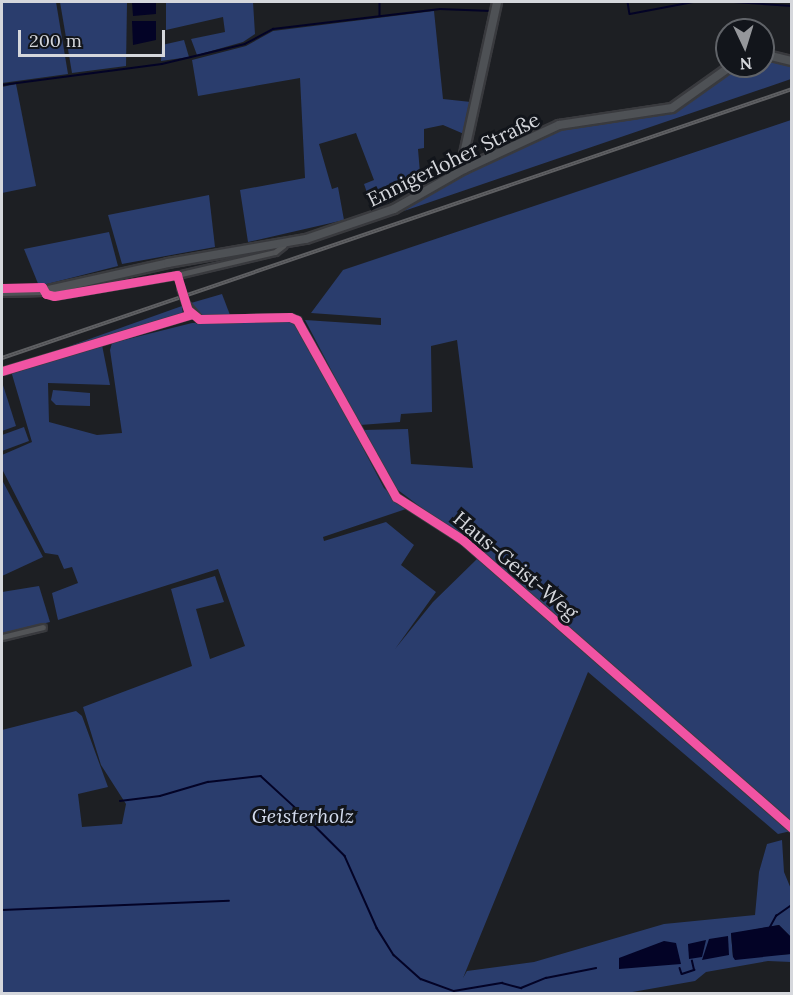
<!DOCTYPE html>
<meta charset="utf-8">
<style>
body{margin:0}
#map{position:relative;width:793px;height:995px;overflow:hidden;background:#1d1f23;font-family:Lora,serif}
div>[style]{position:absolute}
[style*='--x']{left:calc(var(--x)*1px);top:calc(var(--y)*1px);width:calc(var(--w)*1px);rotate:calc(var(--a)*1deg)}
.green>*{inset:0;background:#2a3d6d}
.water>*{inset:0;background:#030326}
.stream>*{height:1.5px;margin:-0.75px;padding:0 0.75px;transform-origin:0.75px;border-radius:0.75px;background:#030326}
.roads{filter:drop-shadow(2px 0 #393a3e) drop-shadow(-2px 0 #393a3e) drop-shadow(0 2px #393a3e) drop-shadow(0 -2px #393a3e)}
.minor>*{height:5px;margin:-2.5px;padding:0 2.5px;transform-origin:2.5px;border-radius:2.5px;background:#525457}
.secondary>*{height:8px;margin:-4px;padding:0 4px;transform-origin:4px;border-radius:4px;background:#4e5155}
.rail>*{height:4px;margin-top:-2px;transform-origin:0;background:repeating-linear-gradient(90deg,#12151b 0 4.5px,#5e5f62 0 9px);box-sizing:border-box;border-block:2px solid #5e5f62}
.bridges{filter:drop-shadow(2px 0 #393a3e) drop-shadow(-2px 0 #393a3e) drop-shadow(0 2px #393a3e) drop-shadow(0 -2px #393a3e)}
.minor-bridge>*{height:5px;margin:-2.5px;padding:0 2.5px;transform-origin:2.5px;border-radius:2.5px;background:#525457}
.cycleway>*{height:9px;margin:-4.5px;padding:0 4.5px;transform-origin:4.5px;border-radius:4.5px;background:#f153a3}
span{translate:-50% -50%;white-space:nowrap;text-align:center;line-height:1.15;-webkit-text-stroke:6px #12151b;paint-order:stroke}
.street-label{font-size:20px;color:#d5d7dc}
.park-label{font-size:20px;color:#d4dcee;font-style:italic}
.frame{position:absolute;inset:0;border:3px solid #d5d7dc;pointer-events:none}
.north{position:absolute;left:715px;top:18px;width:60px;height:60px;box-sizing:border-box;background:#12151b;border:2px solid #606368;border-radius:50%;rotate:176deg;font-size:16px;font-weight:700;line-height:24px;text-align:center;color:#d5d7dc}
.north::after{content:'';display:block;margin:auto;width:21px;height:27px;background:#95979b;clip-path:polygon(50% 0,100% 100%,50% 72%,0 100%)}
.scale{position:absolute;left:18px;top:30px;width:147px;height:27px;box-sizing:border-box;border:3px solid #d5d7dc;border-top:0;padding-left:8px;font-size:18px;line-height:21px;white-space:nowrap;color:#d5d7dc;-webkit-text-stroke:4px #12151b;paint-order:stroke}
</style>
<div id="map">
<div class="green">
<div style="clip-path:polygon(2px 2px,56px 2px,68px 74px,2px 83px)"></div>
<div style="clip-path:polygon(60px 2px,127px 2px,126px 66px,72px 73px)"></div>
<div style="clip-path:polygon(166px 2px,253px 2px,255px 34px,243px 42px,197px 55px,191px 39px,225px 32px,223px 17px,166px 30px)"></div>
<div style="clip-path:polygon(434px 11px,443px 99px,471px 102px,464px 134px,443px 125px,424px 129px,424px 148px,418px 149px,421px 185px,373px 210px,364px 184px,374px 180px,356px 133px,319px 144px,332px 189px,338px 187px,344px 220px,248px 242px,240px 190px,305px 178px,300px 78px,198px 96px,192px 60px,246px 46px,273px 31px)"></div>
<div style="clip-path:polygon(184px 40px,189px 57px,161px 61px,162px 45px)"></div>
<div style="clip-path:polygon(763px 56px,791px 65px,791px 79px,404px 211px,441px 186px,555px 129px,589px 121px,667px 113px,683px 107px,738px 66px,763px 66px)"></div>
<div style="clip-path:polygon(16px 84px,36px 186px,2px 193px,2px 87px)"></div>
<div style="clip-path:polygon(791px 120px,791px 825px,480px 552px,390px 484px,362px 430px,408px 429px,411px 464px,473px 468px,457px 340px,431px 346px,432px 412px,401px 414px,400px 422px,360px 425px,305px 320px,381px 325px,381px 318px,311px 313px,343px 270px)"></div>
<div style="clip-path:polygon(209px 195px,215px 247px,122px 264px,108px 215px)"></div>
<div style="clip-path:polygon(109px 232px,118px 266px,39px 286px,24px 249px)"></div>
<div style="clip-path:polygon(222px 294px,230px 315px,200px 316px,194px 311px,191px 303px)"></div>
<div style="clip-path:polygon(182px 306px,183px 315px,171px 319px,67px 347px)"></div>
<div style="clip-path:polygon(289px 320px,297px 323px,384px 488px,406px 509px,323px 537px,324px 541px,386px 522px,414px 545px,401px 565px,436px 592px,395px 649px,433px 602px,478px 558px,791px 831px,778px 834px,588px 672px,463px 978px,467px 971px,534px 962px,664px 924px,755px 915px,759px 872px,767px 844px,782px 840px,784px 872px,791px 889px,791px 937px,779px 925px,731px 934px,733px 957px,791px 954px,791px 962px,768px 961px,706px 972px,695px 981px,621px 994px,2px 993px,2px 730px,76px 711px,82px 716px,108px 787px,78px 794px,82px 827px,122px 824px,126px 804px,101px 765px,83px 707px,192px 666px,171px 589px,215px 576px,224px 602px,196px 609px,210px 659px,245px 646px,218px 569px,58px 620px,52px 593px,78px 583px,72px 567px,64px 569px,58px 555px,45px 553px,2px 469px,2px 455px,32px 442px,11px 371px,102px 345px,110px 385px,48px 383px,49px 422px,97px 435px,122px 433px,110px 350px,112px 343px,192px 323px)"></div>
<div style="clip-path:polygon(2px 382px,16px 426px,2px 431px)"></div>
<div style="clip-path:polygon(53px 390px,90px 393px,90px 406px,56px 405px,51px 400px)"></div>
<div style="clip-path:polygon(24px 427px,29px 441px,2px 451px,2px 435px)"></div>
<div style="clip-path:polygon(2px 480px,43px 557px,2px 576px)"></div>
<div style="clip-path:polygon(39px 586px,50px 622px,2px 634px,2px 592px)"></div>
</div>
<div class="water">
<div style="clip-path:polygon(132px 2px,156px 2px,156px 14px,133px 16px)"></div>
<div style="clip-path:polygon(132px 21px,156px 21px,156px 40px,133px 45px)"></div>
<div style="clip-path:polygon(779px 925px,791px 937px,791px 954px,735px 960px,733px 957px,731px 933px)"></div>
<div style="clip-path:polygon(728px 936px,729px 955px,702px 960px,709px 939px)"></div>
<div style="clip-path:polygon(706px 940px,702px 957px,689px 959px,688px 944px)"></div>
<div style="clip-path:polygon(664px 941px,676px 943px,681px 964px,619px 969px,619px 958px)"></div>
</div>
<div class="stream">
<div style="--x:380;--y:2;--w:14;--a:90"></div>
<div style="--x:628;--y:2;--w:12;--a:81"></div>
<div style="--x:630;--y:14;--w:64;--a:-10.8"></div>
<div style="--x:734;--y:2;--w:58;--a:3.9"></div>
<div style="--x:2;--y:85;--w:161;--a:-7.5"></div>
<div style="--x:162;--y:64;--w:85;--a:-13.5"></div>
<div style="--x:245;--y:44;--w:32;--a:-28"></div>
<div style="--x:273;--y:29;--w:168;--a:-6.8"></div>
<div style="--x:440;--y:9;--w:51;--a:2.2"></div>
<div style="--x:491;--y:11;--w:9;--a:-77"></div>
<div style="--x:698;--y:85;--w:37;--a:-38"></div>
<div style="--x:304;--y:322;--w:97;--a:62.4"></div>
<div style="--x:120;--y:801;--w:40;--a:-7.1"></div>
<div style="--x:160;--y:796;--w:50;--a:-16.3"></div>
<div style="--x:208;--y:782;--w:53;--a:-6.5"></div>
<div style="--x:261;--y:776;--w:50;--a:42.6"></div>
<div style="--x:304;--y:815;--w:58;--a:45"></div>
<div style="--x:345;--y:856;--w:79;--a:66"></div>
<div style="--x:377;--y:928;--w:32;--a:58"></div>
<div style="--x:394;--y:955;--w:36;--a:42"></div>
<div style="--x:421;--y:979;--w:35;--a:20"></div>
<div style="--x:454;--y:991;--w:49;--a:-9.5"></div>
<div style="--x:502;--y:983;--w:20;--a:15"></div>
<div style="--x:521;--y:988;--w:27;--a:-22"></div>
<div style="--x:546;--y:978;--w:51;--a:-11.3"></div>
<div style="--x:2;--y:910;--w:227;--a:-2.3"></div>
<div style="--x:770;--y:927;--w:13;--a:-61"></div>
<div style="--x:776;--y:916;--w:19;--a:-35"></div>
<div style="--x:680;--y:968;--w:6;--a:72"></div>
<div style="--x:682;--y:974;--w:13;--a:-18"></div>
<div style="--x:694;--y:970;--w:9;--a:-103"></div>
</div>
<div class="roads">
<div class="minor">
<div style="--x:44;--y:291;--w:11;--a:27"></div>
<div style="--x:54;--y:296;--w:125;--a:-9.7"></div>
<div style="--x:177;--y:275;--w:101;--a:-13.2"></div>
<div style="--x:275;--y:252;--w:11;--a:-38"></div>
<div style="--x:186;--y:304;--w:20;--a:49"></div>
<div style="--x:199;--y:319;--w:91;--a:-1.3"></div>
<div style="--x:290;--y:317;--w:8;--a:23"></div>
<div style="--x:297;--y:320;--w:203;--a:60.8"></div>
<div style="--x:396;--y:497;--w:80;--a:32.7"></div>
<div style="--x:463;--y:540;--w:437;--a:41.2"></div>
<div style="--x:2;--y:371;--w:198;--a:-16.7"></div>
<div style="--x:2;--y:637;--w:42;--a:-13.7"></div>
</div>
<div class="secondary">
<div style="--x:763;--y:54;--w:30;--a:14"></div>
<div style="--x:464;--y:169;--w:6;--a:-108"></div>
<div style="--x:462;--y:163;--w:165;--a:-77.7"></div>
<div style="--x:2;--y:292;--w:42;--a:-1.4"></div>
<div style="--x:44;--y:291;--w:127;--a:-12.7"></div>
<div style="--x:168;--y:263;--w:140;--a:-9.9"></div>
<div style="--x:306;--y:239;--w:93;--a:-18.8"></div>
<div style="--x:394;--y:209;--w:81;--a:-29.7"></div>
<div style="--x:464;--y:169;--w:105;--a:-24.9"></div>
<div style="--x:559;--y:125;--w:114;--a:-8.6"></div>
<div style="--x:672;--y:108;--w:72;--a:-35.4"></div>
</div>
</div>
<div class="rail">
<div style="--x:2;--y:358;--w:835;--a:-18.8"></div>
</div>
<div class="bridges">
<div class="minor-bridge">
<div style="--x:180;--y:287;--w:18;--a:71"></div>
</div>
</div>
<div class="cycleway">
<div style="--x:2;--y:288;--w:40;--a:-1.4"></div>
<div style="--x:42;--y:287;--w:8;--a:60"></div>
<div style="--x:46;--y:294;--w:8;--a:14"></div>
<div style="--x:54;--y:296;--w:125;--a:-9.7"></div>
<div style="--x:177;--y:275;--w:37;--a:73"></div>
<div style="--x:188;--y:310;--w:14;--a:39"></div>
<div style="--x:199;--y:319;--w:91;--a:-1.3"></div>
<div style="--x:290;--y:317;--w:8;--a:23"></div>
<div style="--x:297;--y:320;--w:203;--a:60.8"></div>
<div style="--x:396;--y:497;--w:80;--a:32.7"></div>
<div style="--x:463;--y:540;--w:437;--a:41.2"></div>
<div style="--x:2;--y:371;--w:198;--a:-16.7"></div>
</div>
<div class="street-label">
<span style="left:453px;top:159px;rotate:-26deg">Ennigerloher Straße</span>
<span style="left:516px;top:565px;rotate:40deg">Haus-Geist-Weg</span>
</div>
<div class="park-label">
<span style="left:303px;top:815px">Geisterholz</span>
</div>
<div class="frame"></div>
<div class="north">N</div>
<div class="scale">200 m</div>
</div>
